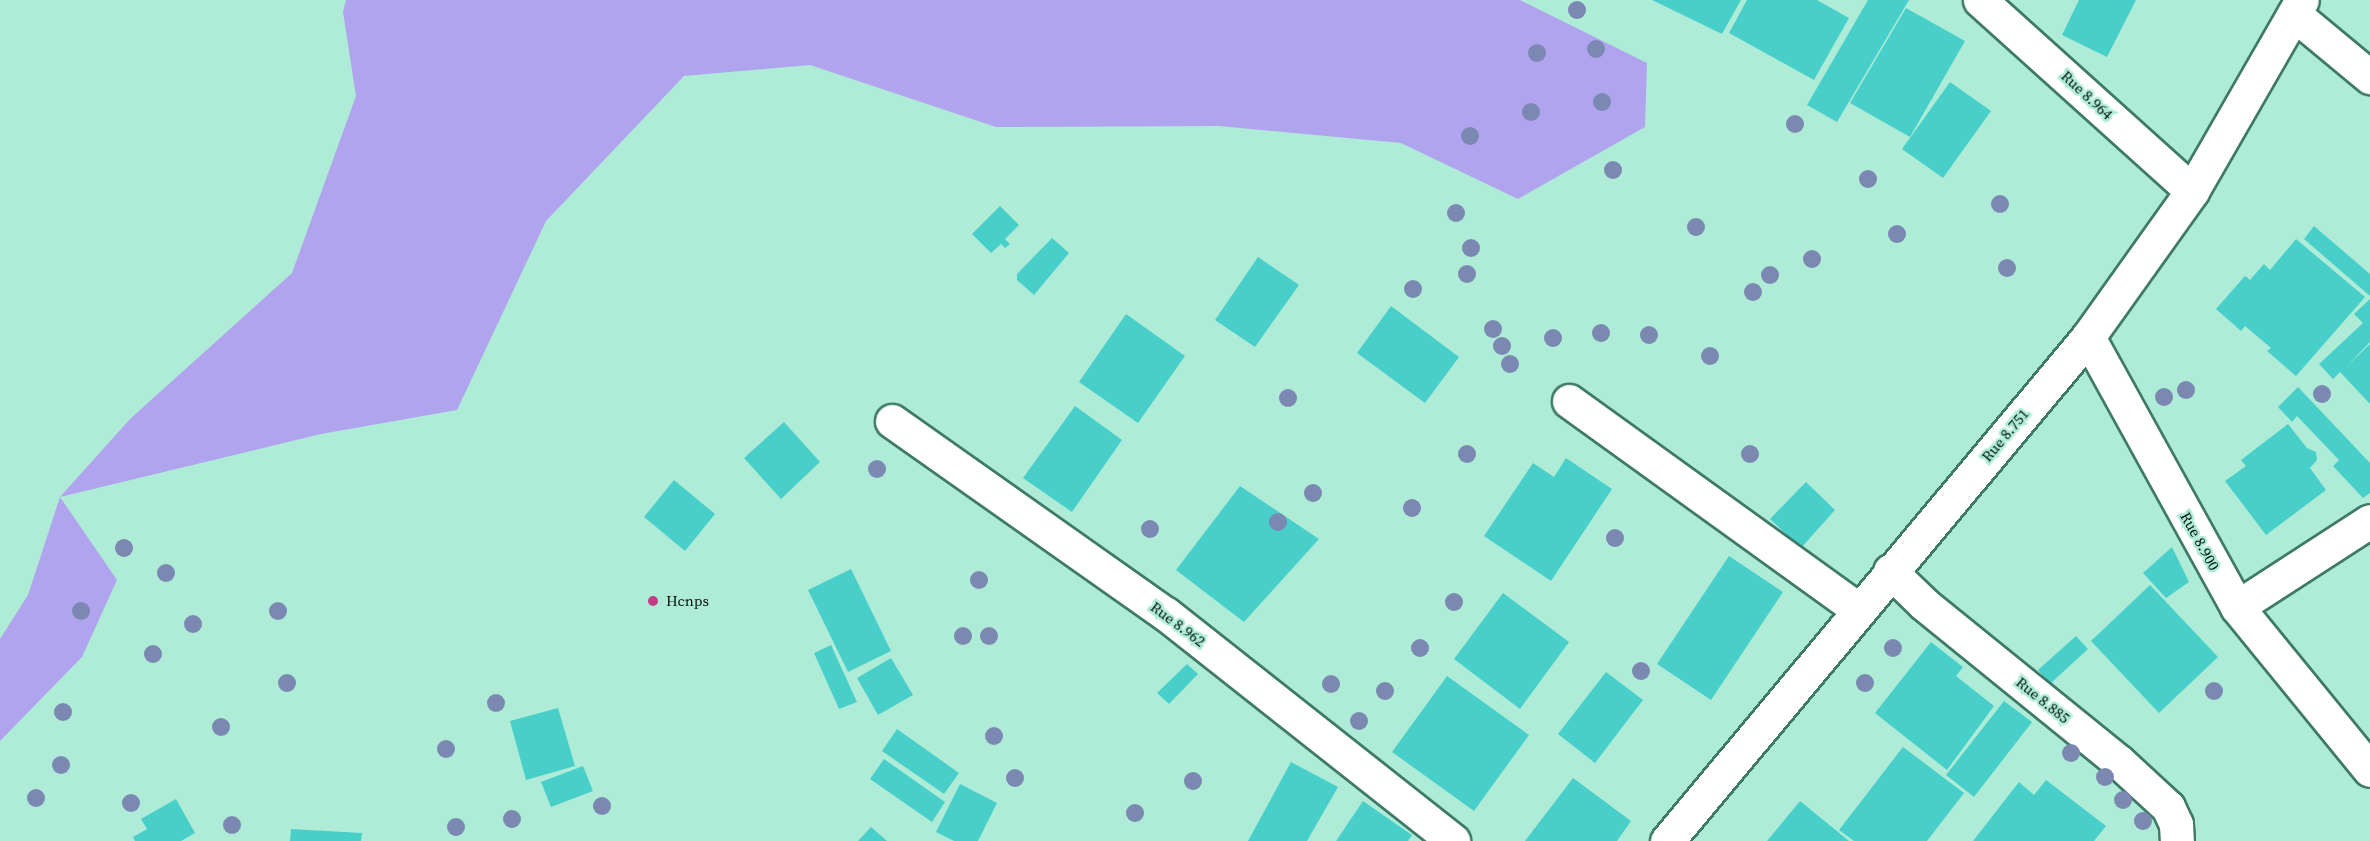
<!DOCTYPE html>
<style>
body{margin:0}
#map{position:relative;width:2370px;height:841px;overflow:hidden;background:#afecd7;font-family:"Source Serif 4",serif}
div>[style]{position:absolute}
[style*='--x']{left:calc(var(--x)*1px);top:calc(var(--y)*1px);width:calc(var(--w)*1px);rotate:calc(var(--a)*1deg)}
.green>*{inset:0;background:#b1a4ee}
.building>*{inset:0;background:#49cfca}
.roads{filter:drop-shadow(2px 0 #3f7a68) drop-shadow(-2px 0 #3f7a68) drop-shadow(0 2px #3f7a68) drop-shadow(0 -2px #3f7a68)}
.street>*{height:33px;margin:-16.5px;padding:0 16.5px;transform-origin:16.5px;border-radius:16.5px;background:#fff}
.secondary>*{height:33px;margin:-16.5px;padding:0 16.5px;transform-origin:16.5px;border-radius:16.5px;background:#fff}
.trees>*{width:18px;height:18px;margin:-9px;border-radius:50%;background:#7b88b1}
.dots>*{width:16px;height:16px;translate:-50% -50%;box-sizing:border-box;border:3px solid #afecd7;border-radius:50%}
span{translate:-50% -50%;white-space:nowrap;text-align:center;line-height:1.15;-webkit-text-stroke:5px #afecd7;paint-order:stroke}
.street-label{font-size:15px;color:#00110a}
.poi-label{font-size:15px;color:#00110a}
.left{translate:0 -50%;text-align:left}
</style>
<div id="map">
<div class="green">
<div style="clip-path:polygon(346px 0,1520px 0,1647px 63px,1645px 127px,1518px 199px,1401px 143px,1219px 126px,996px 127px,810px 65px,684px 76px,546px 221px,457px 410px,321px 434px,60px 497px,117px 580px,82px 657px,0 741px,0 639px,28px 595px,60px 497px,130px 419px,292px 273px,356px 96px,343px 12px)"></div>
</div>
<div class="building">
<div style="clip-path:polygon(1652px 0,1741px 0,1722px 34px)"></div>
<div style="clip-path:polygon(1747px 0,1817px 0,1849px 18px,1814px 80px,1729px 33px)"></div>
<div style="clip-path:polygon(1868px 0,1909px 0,1837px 122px,1807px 105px)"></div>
<div style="clip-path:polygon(2079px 0,2136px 0,2107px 57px,2062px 35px)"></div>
<div style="clip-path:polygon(1906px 8px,1965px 41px,1910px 137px,1850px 103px)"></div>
<div style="clip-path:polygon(1950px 82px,1991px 111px,1943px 178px,1902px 149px)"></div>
<div style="clip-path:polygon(1000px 206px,1019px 225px,1005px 239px,1010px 244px,1005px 248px,1001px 244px,991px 253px,972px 234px)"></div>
<div style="clip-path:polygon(2314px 226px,2370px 274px,2370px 296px,2304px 239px)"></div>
<div style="clip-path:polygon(1052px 238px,1069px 253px,1034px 295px,1017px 280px,1017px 274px)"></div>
<div style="clip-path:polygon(2296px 239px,2365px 297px,2296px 376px,2267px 351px,2271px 348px,2245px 326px,2241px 331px,2216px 309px,2245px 276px,2250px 280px,2264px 264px,2270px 270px)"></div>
<div style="clip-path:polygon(1258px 257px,1299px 285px,1255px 347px,1215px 320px)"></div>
<div style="clip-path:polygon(2370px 299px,2370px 342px,2346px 367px,2370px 344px,2370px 404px,2340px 372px,2333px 379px,2319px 364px,2363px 323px,2354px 314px)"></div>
<div style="clip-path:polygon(1391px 306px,1459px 357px,1425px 403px,1357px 353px)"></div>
<div style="clip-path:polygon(1126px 314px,1185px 356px,1138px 423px,1079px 382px)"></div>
<div style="clip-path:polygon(2298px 387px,2370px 463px,2370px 493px,2363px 498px,2333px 466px,2339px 460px,2297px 416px,2292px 422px,2278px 407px)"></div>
<div style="clip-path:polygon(1075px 406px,1122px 440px,1072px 512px,1023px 478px)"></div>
<div style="clip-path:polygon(784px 422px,820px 462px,781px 499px,744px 458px)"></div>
<div style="clip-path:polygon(2288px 424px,2307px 448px,2316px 452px,2317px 460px,2310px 468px,2326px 490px,2266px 535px,2225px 481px,2246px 466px,2241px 460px)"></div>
<div style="clip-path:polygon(1566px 458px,1612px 489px,1551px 581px,1484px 536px,1533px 463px,1554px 477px)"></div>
<div style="clip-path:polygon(674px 480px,715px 514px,685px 551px,644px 517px)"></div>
<div style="clip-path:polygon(1806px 482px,1835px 510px,1801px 548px,1770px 519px)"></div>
<div style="clip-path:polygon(1240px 486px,1319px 539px,1244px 622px,1176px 570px)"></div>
<div style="clip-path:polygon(2172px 547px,2189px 582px,2166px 598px,2143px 573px)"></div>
<div style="clip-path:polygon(1729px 556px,1783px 592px,1711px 700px,1657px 664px)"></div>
<div style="clip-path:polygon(851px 569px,891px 651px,848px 672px,808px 590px)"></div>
<div style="clip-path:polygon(2150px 585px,2218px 657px,2159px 713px,2091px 641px)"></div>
<div style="clip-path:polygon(1503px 593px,1569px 642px,1520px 709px,1454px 659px)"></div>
<div style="clip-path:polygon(2076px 636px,2088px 649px,2050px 684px,2038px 670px)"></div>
<div style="clip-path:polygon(1931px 642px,1963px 667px,1956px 676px,1994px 706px,1947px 770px,1875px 713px)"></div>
<div style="clip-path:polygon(831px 645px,857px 702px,839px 709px,814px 653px)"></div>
<div style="clip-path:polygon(891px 658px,913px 695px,878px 715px,857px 678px)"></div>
<div style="clip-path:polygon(1187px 664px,1198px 674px,1169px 704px,1157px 693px)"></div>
<div style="clip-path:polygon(1606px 672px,1643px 700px,1595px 763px,1558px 734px)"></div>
<div style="clip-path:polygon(1447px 676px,1529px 735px,1474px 811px,1392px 752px)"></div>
<div style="clip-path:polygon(2004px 701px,2032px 722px,1974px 797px,1946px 775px)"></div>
<div style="clip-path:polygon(558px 708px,575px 766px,526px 780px,510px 721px)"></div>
<div style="clip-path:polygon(897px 729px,959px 773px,944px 794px,882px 751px)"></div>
<div style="clip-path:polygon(1903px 747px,1964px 793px,1927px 841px,1854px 841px,1839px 830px)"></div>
<div style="clip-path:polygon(884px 759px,945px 802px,932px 822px,870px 779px)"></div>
<div style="clip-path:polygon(1291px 762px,1338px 787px,1307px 841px,1248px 841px)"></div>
<div style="clip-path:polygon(583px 766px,593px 791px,551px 807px,541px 782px)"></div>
<div style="clip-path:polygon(1573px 778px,1631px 821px,1617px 841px,1525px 841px)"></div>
<div style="clip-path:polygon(2046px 780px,2106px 826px,2094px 841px,1973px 841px,2019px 782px,2034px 795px)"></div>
<div style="clip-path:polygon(960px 784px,997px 803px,978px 841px,954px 841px,936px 832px)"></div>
<div style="clip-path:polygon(176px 799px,195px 833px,181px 841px,135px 841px,133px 837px,147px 829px,141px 819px)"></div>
<div style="clip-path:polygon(1363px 801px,1412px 835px,1408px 841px,1336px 841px)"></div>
<div style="clip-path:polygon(1800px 801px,1849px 841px,1767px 841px)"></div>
<div style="clip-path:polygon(871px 827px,887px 841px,858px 841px)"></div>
<div style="clip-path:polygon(291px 829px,362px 833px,361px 841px,290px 841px)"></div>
</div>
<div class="roads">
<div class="street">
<div style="--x:1980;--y:0;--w:285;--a:42"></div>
<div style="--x:2294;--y:14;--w:99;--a:39.7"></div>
<div style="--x:2088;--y:337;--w:308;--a:61.1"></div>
<div style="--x:2237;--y:607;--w:158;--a:-32.9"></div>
<div style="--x:1569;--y:401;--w:357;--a:35.8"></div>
<div style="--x:892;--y:421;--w:335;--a:35.2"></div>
<div style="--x:1166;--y:614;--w:366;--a:38.3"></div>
<div style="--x:1890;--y:571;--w:47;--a:44.1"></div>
<div style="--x:1924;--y:604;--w:250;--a:39"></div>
<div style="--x:2118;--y:761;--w:68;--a:42.6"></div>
<div style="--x:2168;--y:807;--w:19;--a:65"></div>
<div style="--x:2176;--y:824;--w:17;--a:87"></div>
<div style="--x:2237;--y:607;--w:210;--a:50.8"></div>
</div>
<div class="secondary">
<div style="--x:1667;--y:841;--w:657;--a:-50.13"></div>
<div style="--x:2088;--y:337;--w:179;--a:-54.5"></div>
<div style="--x:2192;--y:191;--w:220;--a:-60.1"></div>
</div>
</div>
<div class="trees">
<div style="left:1577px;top:10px"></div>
<div style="left:1596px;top:49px"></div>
<div style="left:1537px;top:53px"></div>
<div style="left:1602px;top:102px"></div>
<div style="left:1531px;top:112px"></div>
<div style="left:1795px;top:124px"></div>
<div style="left:1470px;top:136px"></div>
<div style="left:1613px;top:170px"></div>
<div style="left:1868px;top:179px"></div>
<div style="left:2000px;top:204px"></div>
<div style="left:1456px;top:213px"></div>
<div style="left:1696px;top:227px"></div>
<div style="left:1897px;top:234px"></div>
<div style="left:1471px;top:248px"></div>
<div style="left:1812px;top:259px"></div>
<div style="left:2007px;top:268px"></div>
<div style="left:1467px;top:274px"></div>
<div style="left:1770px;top:275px"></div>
<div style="left:1413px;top:289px"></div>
<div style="left:1753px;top:292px"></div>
<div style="left:1493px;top:329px"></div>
<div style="left:1601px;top:333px"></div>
<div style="left:1649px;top:335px"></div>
<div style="left:1553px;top:338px"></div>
<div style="left:1502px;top:346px"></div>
<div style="left:1710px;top:356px"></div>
<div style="left:1510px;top:364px"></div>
<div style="left:2186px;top:390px"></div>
<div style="left:2322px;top:394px"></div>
<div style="left:2164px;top:397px"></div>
<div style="left:1288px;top:398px"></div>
<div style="left:1467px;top:454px"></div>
<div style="left:1750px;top:454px"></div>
<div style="left:877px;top:469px"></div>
<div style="left:1313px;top:493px"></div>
<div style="left:1412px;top:508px"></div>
<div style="left:1278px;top:522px"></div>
<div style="left:1150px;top:529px"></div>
<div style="left:1615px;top:538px"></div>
<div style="left:124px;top:548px"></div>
<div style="left:166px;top:573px"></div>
<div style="left:979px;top:580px"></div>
<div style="left:1454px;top:602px"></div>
<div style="left:81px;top:611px"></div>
<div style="left:278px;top:611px"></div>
<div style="left:193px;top:624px"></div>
<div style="left:963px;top:636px"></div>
<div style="left:989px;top:636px"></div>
<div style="left:1420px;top:648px"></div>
<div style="left:1893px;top:648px"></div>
<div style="left:153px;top:654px"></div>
<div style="left:1641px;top:671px"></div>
<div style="left:287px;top:683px"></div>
<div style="left:1865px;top:683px"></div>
<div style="left:1331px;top:684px"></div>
<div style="left:1385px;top:691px"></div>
<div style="left:2214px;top:691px"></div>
<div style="left:496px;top:703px"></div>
<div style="left:63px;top:712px"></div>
<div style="left:1359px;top:721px"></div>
<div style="left:221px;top:727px"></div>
<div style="left:994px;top:736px"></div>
<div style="left:446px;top:749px"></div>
<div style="left:2071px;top:753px"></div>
<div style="left:61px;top:765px"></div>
<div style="left:2105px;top:777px"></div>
<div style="left:1015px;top:778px"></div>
<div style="left:1193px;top:781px"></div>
<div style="left:36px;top:798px"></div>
<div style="left:2123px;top:800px"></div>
<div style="left:131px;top:803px"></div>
<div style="left:602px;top:806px"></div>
<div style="left:1135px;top:813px"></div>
<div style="left:512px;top:819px"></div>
<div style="left:2143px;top:821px"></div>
<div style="left:232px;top:825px"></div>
<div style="left:456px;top:827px"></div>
</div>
<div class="dots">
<div style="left:653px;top:601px;background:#c23e84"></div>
</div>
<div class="street-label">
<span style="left:2087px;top:95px;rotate:43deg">Rue 8.964</span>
<span style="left:2005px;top:435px;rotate:-50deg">Rue 8.751</span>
<span style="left:2200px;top:541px;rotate:61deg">Rue 8.900</span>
<span style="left:1178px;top:624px;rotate:37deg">Rue 8.962</span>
<span style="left:2043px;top:700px;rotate:39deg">Rue 8.885</span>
</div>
<div class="poi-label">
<span class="left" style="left:666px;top:601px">Hcnps</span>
</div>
</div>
